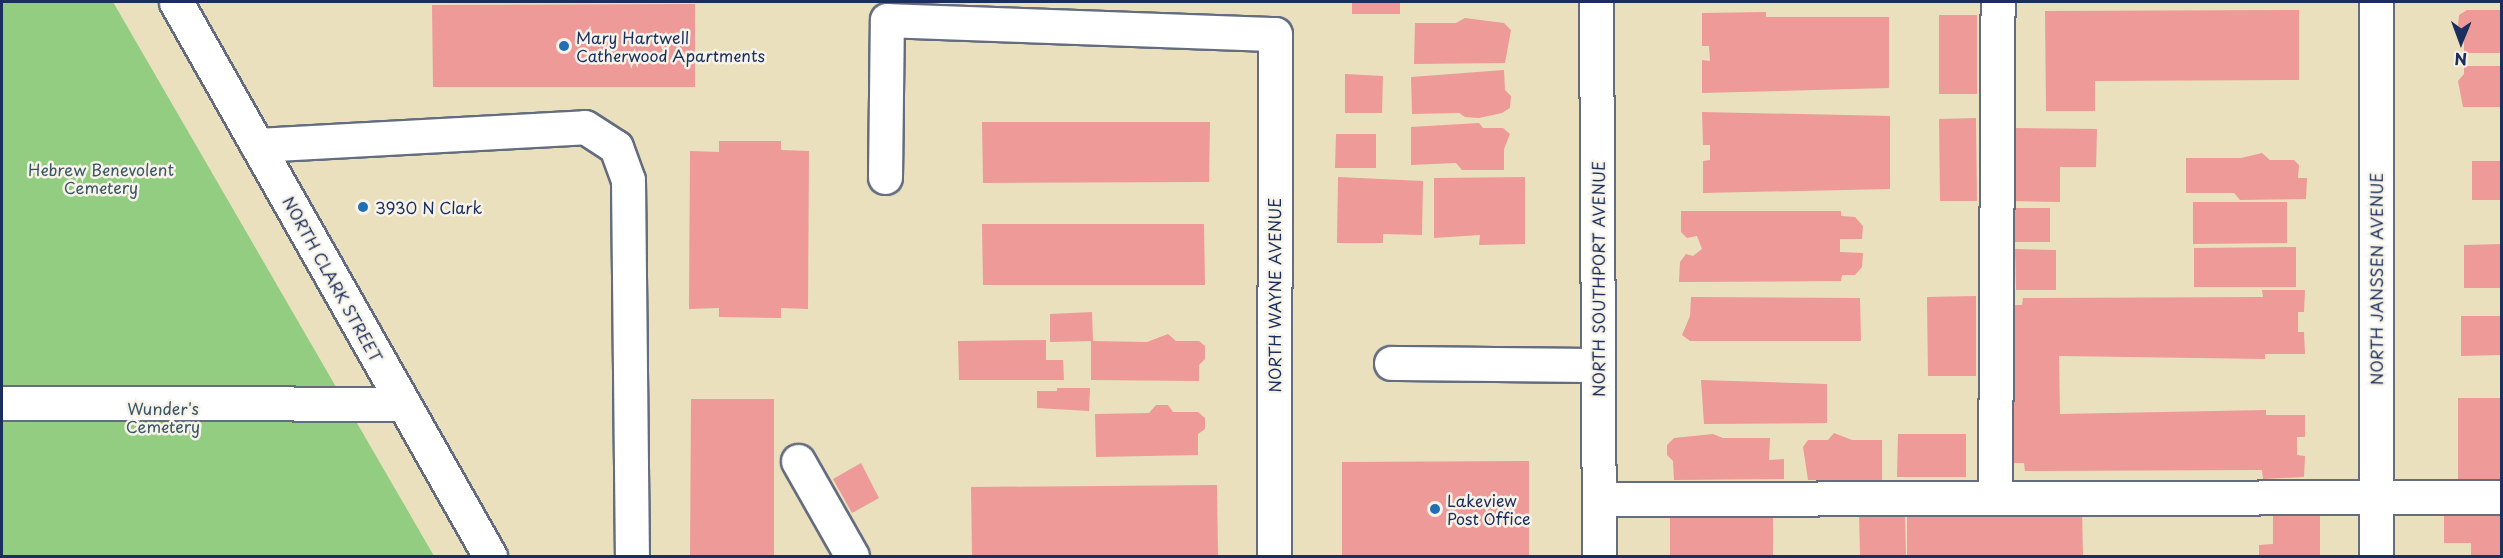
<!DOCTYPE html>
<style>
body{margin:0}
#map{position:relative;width:2503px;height:558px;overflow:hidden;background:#eae0bd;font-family:"Playpen Sans",sans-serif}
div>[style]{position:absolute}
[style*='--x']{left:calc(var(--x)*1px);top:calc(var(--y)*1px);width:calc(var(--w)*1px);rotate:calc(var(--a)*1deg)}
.green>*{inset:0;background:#93cd81}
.building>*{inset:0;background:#ed9a98}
.roads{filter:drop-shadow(2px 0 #636d7f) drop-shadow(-2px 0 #636d7f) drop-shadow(0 2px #636d7f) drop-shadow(0 -2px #636d7f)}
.minor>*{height:33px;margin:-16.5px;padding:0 16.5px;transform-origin:16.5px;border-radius:16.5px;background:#fff}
.major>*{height:33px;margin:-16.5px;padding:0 16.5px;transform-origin:16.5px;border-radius:16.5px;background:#fff}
.dots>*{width:16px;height:16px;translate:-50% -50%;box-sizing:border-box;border:3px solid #f7f3e8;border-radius:50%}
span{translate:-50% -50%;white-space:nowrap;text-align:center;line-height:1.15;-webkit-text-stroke:5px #f7f3e8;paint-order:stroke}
.poi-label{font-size:16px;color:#1b2f5e}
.left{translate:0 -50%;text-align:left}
.park-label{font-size:16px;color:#395667}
.street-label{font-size:16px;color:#1b2f5e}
.frame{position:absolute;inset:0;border:3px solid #1b2f5e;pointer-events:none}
.north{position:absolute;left:2431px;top:12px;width:60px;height:60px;-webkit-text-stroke:4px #f7f3e8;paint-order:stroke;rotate:181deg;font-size:16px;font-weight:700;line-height:24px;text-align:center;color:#1b2f5e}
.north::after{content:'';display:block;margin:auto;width:21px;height:27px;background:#1b2f5e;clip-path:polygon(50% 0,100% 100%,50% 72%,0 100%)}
</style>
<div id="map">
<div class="green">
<div style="clip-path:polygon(2px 2px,113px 2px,434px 556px,2px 556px)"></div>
</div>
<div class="building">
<div style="clip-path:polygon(1352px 2px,1400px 2px,1400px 14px,1352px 14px)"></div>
<div style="clip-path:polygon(695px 4px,695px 87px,433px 87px,432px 5px)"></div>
<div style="clip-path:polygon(2299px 10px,2299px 80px,2095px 81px,2095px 111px,2046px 111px,2045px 11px)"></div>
<div style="clip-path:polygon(2467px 10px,2502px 10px,2502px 53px,2464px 53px,2464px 35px,2458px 27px,2459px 15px)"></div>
<div style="clip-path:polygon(1766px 12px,1766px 17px,1889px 17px,1889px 88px,1702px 93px,1702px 60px,1710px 61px,1709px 46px,1702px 46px,1702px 13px)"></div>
<div style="clip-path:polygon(1939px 15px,1977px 15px,1977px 94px,1939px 94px)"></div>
<div style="clip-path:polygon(1465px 18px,1504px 23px,1511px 30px,1505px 63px,1414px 64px,1415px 23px,1456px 23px)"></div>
<div style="clip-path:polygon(2464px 66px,2502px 66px,2502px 107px,2463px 107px,2458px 81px,2464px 74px)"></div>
<div style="clip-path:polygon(1504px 70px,1505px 90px,1511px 96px,1510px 108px,1502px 113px,1479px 118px,1465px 117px,1459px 113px,1412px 114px,1411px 77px)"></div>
<div style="clip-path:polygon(1345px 74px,1383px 76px,1382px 113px,1345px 113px)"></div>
<div style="clip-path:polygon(1702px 112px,1890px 116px,1890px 189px,1703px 193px,1703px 161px,1710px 160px,1710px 145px,1703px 145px)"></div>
<div style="clip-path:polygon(1976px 118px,1977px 201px,1940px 201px,1939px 119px)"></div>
<div style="clip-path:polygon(982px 122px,1210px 122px,1209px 182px,983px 183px)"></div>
<div style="clip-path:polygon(1479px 123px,1483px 128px,1503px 128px,1510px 134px,1504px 149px,1504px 170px,1462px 170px,1456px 163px,1411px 165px,1411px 127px)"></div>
<div style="clip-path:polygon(2013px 128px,2097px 129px,2096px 167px,2060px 167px,2060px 202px,2012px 201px)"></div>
<div style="clip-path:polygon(1336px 134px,1376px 134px,1376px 168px,1335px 168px)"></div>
<div style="clip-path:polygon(719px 141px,781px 141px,781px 150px,809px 151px,808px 309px,781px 308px,781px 318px,719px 317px,719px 308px,689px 309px,690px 151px,719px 152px)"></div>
<div style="clip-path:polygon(2262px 153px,2270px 160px,2294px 160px,2299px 165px,2298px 178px,2307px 178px,2306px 199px,2240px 200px,2234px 193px,2186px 193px,2186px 158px,2241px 158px)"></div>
<div style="clip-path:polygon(2472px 161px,2502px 161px,2502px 200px,2472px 200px)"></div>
<div style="clip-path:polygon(1338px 177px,1423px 181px,1422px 235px,1383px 234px,1383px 243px,1337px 243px)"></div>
<div style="clip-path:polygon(1525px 177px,1525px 244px,1479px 245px,1480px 235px,1434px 238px,1434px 178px)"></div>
<div style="clip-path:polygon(2193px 202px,2287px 202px,2287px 243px,2193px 244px)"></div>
<div style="clip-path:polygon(2013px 208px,2050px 208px,2050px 242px,2014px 242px)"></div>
<div style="clip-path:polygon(1681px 211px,1841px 211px,1841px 216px,1855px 217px,1863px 226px,1862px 239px,1840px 239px,1840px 252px,1863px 253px,1862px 267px,1855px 275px,1842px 275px,1841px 281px,1679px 282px,1680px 262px,1686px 254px,1693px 256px,1702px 249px,1697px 236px,1687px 238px,1681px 232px)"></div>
<div style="clip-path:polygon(982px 224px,1204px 224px,1205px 285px,983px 285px)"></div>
<div style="clip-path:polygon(2502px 244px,2502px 288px,2464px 288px,2464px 245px)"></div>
<div style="clip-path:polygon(2296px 247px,2296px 287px,2194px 287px,2194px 248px)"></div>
<div style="clip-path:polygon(2015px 249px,2056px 250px,2056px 290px,2016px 290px)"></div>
<div style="clip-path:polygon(2262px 290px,2305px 290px,2304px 312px,2298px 312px,2298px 332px,2304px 332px,2305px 354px,2265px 354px,2265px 359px,2059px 356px,2060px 414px,2266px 410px,2266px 415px,2305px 415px,2305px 437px,2297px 437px,2297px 455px,2305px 456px,2304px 477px,2263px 479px,2262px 470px,2025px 471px,2024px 463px,2011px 463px,2011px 305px,2022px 305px,2023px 298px,2263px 297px)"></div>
<div style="clip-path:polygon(1976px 296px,1976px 376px,1928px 376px,1927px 297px)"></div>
<div style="clip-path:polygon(1691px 297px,1860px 298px,1861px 341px,1690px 341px,1682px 335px,1690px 316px)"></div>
<div style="clip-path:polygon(1092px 312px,1093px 341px,1050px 342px,1050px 314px)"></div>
<div style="clip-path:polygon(2461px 316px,2502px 316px,2502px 355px,2461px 356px)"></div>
<div style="clip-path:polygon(1168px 334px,1176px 341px,1199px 341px,1205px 346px,1205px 359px,1199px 365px,1199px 381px,1091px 380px,1091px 341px,1147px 342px)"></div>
<div style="clip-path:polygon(1046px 340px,1046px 360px,1063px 360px,1064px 380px,959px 380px,958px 341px)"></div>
<div style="clip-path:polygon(1701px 380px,1827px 384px,1827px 423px,1704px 424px)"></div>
<div style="clip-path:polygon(1057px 388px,1090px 388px,1089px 411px,1037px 408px,1037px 391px,1057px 391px)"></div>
<div style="clip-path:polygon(2458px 398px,2502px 398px,2502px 479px,2458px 479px)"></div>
<div style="clip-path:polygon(691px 399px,774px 399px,774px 556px,690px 556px)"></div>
<div style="clip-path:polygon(1156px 405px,1168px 405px,1173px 412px,1198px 412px,1205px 418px,1205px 429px,1198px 434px,1198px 455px,1096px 457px,1095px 414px,1149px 413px)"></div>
<div style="clip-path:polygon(1834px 433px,1852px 440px,1882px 440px,1882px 480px,1808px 480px,1803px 447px,1808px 440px,1828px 440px)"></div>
<div style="clip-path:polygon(1713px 434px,1723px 438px,1770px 438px,1769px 460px,1784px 459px,1784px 479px,1674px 480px,1673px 461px,1667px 455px,1667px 445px,1674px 438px)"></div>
<div style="clip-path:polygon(1898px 434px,1966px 434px,1966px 477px,1897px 477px)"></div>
<div style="clip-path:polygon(1529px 461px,1529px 556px,1342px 556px,1342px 462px)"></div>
<div style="clip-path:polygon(861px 463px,879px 498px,852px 513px,833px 479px)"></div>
<div style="clip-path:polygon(1217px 485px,1218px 556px,972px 556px,971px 487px)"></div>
<div style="clip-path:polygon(2082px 507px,2083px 556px,1907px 556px,1907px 508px)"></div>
<div style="clip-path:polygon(2320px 507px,2320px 556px,2259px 556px,2259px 545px,2273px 544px,2273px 508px)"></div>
<div style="clip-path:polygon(2444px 507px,2502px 507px,2502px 556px,2471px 556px,2471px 543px,2444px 543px)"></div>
<div style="clip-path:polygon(1859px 511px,1905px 511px,1906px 556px,1860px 556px)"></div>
<div style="clip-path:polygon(1670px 514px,1773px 514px,1773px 556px,1670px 556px)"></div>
</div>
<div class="roads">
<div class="minor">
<div style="--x:1596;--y:2;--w:554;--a:89.69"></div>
<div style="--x:257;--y:145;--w:328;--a:-3.1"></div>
<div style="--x:585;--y:127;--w:37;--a:33"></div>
<div style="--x:616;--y:147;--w:35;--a:70"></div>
<div style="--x:628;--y:180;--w:376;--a:89.4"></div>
<div style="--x:885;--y:177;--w:157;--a:-89.3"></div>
<div style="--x:887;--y:20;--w:388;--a:2.1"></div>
<div style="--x:1275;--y:34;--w:522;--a:90.11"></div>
<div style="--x:1391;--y:363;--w:207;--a:0.6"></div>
<div style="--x:2;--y:403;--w:401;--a:0.1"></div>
<div style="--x:798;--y:461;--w:109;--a:60.4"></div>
<div style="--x:1995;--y:498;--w:496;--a:-89.7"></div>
<div style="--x:1599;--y:499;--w:903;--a:-0.13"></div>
<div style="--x:2376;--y:556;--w:554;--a:-90"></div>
</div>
<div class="major">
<div style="--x:176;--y:2;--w:637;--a:60.46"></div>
</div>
</div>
<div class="dots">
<div style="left:564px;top:46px;background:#1f6fb2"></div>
<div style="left:363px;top:207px;background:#1f6fb2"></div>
<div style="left:1435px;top:509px;background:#1f6fb2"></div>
</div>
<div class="poi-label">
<span class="left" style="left:576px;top:46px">Mary Hartwell<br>Catherwood Apartments</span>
<span class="left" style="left:375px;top:207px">3930 N Clark</span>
<span class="left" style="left:1447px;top:509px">Lakeview<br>Post Office</span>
</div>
<div class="park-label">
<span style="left:101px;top:178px">Hebrew Benevolent<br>Cemetery</span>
<span style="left:163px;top:417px">Wunder's<br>Cemetery</span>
</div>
<div class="street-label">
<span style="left:333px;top:279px;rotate:61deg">NORTH CLARK STREET</span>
<span style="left:1598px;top:279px;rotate:-90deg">NORTH SOUTHPORT AVENUE</span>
<span style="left:2376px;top:279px;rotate:-90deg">NORTH JANSSEN AVENUE</span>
<span style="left:1274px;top:295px;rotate:-90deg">NORTH WAYNE AVENUE</span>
</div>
<div class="frame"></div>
<div class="north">N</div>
</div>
